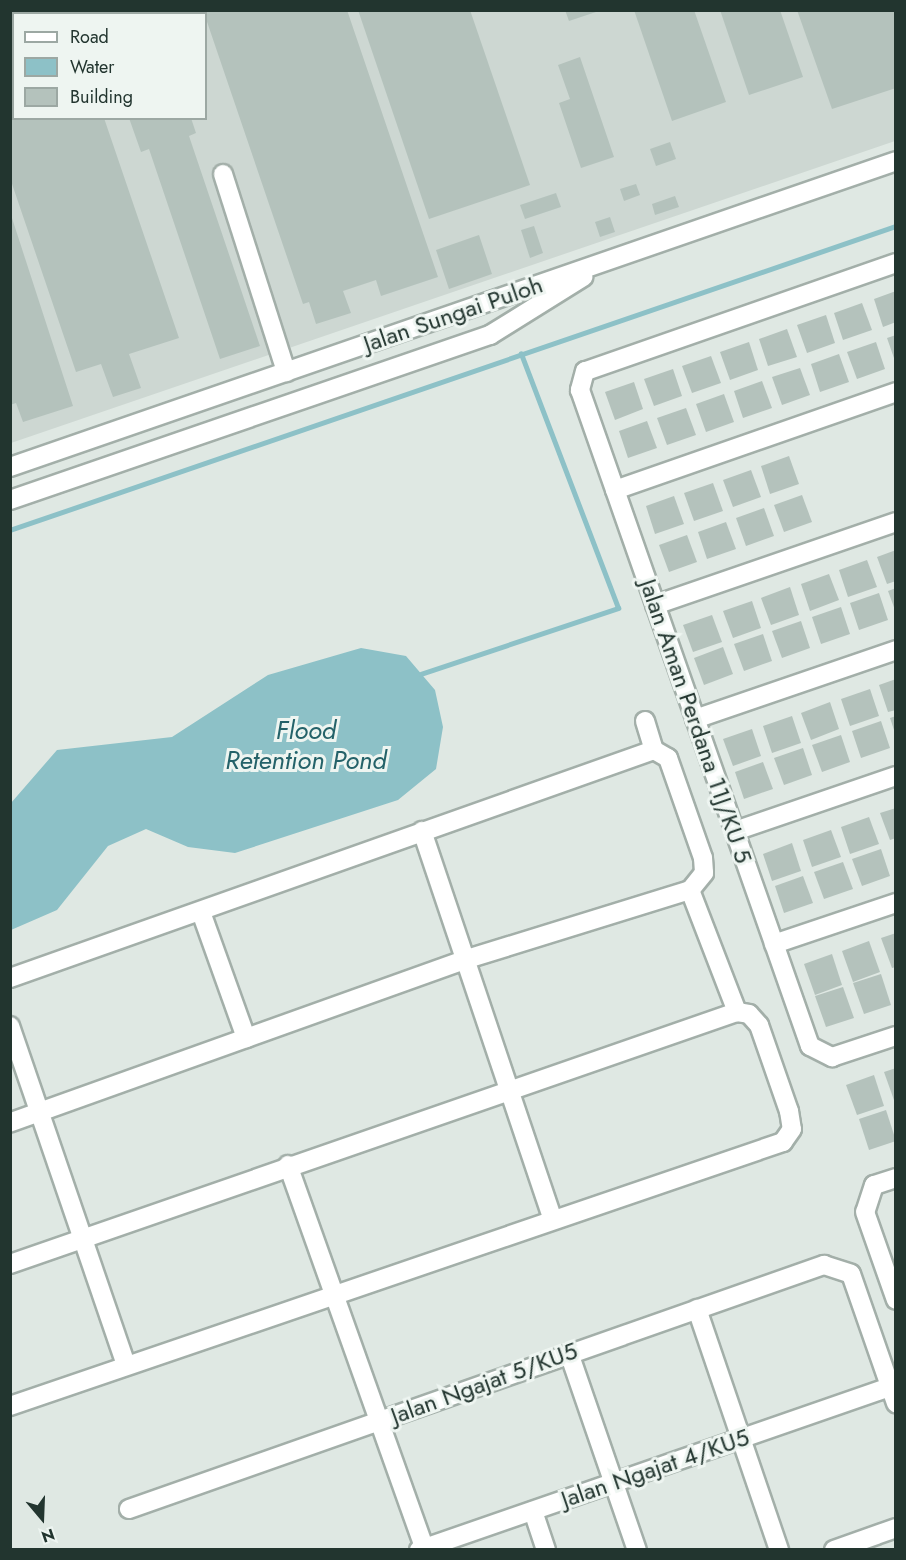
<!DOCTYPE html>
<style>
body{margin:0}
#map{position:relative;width:906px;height:1560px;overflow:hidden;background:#dfe8e3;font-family:Jost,sans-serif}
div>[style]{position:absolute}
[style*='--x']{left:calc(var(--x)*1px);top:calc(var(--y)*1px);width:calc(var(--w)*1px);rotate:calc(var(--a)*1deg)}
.built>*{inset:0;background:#cdd7d2}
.water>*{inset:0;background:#8dc1c7}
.stream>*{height:4.5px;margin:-2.25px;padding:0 2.25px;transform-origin:2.25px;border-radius:2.25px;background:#8dc1c7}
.building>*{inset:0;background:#b4c2bc}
.roads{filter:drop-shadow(2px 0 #a3afa9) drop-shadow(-2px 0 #a3afa9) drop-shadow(0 2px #a3afa9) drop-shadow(0 -2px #a3afa9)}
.minor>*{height:18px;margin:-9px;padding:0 9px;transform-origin:9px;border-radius:9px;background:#fff}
span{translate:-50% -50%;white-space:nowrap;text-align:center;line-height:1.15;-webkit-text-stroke:6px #eef5f1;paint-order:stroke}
.street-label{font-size:24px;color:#22352f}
.water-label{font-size:26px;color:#246269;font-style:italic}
.frame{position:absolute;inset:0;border:12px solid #22352f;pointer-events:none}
.legend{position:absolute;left:12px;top:12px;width:195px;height:108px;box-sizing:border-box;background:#eef5f1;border:2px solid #9ca8a3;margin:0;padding:8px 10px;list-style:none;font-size:18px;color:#22352f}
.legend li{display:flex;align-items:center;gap:12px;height:30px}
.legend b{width:30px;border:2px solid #9ca8a3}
.north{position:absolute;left:12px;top:1488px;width:60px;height:60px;-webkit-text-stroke:4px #eef5f1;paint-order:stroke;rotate:161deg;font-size:16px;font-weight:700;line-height:24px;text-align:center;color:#22352f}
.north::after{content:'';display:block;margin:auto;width:21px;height:27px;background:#22352f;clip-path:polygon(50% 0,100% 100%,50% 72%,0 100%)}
</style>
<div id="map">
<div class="built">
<div style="clip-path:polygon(evenodd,10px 11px,895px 11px,895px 141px,11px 443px,10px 11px,14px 14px,206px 14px,206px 118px,14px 118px,14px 14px)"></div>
</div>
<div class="water">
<div style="clip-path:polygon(361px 648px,406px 656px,435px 690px,443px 727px,436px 769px,398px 800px,235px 853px,188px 847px,146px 829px,108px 846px,57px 910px,11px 930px,11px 803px,57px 750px,172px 737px,268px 675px)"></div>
</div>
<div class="stream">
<div style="--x:10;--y:530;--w:937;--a:-18.94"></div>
<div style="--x:421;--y:674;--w:208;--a:-18.5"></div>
<div style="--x:618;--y:608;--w:272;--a:-110.9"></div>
</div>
<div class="building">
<div style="clip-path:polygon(10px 10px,68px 10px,14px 14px,14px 118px,104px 118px,179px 338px,129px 354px,141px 388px,113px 397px,101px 364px,76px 372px,10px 178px)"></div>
<div style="clip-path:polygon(102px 10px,146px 10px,147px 14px,103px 14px)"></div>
<div style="clip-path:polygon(203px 10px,347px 10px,438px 277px,381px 296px,376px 280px,343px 291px,351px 313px,316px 324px,309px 302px,303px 304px)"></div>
<div style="clip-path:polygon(358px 10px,470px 10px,530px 185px,429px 219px)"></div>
<div style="clip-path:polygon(565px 10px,599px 10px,599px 11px,569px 21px)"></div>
<div style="clip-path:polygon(634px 10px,694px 10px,726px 102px,672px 121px)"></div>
<div style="clip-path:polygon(720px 10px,780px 10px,803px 77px,749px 95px)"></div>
<div style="clip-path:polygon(797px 10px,896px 10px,896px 88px,832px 109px)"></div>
<div style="clip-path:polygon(580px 57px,614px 157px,581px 168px,559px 103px,570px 99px,558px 65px)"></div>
<div style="clip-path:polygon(129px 118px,191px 118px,196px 133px,189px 136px,260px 346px,220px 359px,149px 149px,141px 152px)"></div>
<div style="clip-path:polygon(670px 142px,676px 159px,656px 166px,650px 149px)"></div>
<div style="clip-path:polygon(636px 184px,640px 195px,624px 201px,620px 189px)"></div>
<div style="clip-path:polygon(556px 193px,561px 207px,525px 219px,520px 205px)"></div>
<div style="clip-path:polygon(675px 196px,679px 207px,655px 215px,652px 204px)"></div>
<div style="clip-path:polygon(11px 215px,73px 406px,23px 422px,16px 403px,10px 405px)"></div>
<div style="clip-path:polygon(610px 217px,615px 232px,600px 237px,595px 222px)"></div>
<div style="clip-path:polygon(534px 226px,543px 253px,530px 258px,521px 230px)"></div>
<div style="clip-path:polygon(479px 235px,492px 274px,449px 289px,436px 250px)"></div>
<div style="clip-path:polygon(896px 291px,896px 322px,883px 327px,874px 299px)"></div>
<div style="clip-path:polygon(862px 303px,872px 330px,843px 340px,834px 313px)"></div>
<div style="clip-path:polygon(826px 315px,835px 343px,807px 353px,797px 325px)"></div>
<div style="clip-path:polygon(787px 329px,797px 357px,768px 366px,759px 339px)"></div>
<div style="clip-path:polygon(896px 335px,896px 361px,895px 361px,887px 338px)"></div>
<div style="clip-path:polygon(749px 342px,758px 370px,730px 380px,720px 352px)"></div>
<div style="clip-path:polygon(876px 342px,885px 369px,857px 379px,847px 352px)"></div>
<div style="clip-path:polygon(839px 354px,849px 382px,820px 392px,811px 364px)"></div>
<div style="clip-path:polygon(711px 356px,721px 383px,692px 393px,682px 366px)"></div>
<div style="clip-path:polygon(800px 368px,810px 395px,782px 405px,772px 377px)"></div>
<div style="clip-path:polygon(673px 369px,682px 396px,654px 406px,644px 379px)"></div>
<div style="clip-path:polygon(762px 381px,772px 408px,743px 418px,734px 391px)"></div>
<div style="clip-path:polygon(634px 382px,643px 409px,615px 420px,605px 392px)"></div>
<div style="clip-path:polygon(724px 394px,734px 422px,706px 432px,696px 404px)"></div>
<div style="clip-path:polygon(686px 408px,696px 435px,667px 445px,657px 418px)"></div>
<div style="clip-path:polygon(647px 421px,657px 448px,628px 458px,619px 431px)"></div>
<div style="clip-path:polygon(789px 456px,799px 484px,770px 494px,761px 466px)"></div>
<div style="clip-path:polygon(751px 470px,761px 497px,733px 507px,723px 480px)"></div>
<div style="clip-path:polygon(713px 483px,723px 511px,694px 521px,684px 493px)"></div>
<div style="clip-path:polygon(802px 495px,812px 522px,784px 532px,774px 505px)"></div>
<div style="clip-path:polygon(674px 496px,684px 524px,655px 534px,646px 506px)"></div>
<div style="clip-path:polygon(764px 508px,774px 536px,746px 546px,736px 518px)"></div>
<div style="clip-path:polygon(726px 522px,736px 549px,707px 559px,698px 532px)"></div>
<div style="clip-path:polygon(687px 535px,697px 562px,669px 572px,659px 545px)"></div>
<div style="clip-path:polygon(896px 550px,896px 581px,887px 584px,877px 557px)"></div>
<div style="clip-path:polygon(867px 560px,877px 587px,848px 597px,839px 570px)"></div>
<div style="clip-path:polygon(829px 574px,839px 600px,810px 611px,801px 584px)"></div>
<div style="clip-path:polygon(790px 587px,799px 615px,771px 625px,761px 598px)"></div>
<div style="clip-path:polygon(896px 588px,896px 610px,895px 610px,888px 591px)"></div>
<div style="clip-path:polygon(879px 593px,888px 620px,859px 630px,850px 603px)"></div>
<div style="clip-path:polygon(752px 601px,761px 628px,733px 638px,723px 611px)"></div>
<div style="clip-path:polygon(841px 607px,850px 634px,821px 644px,812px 617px)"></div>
<div style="clip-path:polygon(712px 615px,722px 642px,693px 652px,683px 625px)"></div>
<div style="clip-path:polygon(801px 621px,810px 648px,782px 658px,772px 631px)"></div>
<div style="clip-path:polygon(763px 634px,772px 661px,744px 671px,734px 644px)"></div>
<div style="clip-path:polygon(723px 647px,733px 674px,704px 685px,694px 658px)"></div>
<div style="clip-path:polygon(896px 679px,896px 710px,888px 712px,879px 685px)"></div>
<div style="clip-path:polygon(870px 689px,879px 716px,850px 726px,841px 699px)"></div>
<div style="clip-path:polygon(830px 702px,839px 729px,811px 740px,801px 713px)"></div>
<div style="clip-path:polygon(792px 716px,801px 743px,772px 753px,763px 726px)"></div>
<div style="clip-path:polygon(896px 716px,896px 733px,895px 733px,890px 718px)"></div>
<div style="clip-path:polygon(881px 721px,890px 748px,861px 758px,852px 731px)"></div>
<div style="clip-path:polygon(752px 729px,761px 756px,733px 766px,723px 739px)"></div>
<div style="clip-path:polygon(841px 735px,850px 762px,822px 772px,812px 745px)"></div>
<div style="clip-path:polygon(803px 748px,812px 775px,784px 785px,774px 758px)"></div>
<div style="clip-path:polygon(763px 762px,773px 789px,744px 799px,735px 772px)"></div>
<div style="clip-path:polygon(896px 808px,896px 838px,890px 840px,880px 813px)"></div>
<div style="clip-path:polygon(869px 817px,879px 844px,850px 854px,841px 827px)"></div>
<div style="clip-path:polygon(831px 830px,841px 857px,812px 867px,803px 840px)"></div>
<div style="clip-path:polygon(792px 843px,801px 871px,772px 881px,763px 854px)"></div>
<div style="clip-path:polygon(881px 849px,890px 876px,862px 886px,852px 859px)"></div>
<div style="clip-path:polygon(843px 862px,853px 889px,824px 899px,814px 872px)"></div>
<div style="clip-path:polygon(803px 876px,813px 903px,784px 913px,775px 886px)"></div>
<div style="clip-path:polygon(896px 933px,896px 967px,892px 968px,881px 938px)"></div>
<div style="clip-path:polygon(869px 941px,880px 972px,853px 982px,842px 951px)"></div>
<div style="clip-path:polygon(832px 954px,842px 985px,815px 995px,804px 964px)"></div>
<div style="clip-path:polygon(881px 974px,891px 1005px,864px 1014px,853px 983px)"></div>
<div style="clip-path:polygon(843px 987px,854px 1018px,826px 1027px,815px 996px)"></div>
<div style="clip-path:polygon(896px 1068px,896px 1103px,895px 1103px,884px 1072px)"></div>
<div style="clip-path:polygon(874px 1075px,884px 1106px,857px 1115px,846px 1085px)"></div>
<div style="clip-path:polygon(886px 1110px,896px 1141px,869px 1150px,859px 1119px)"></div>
</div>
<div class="roads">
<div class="minor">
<div style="--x:223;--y:174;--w:208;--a:72.3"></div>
<div style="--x:896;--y:263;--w:329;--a:160.8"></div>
<div style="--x:585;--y:371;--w:20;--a:105"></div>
<div style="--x:580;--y:390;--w:695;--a:70.68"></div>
<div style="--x:810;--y:1046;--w:25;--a:27"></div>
<div style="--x:832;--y:1057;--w:67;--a:-18.2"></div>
<div style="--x:10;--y:467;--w:937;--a:-19.05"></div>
<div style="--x:615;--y:490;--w:298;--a:-19.2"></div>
<div style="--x:10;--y:500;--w:508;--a:-18.97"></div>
<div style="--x:490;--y:335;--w:110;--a:-31.9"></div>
<div style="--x:655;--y:605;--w:255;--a:-19"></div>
<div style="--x:695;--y:719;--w:213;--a:-18.9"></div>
<div style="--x:645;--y:721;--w:30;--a:73"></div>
<div style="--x:422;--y:831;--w:410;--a:71.4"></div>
<div style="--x:735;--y:831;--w:170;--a:-18.9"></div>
<div style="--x:690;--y:890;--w:131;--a:68.9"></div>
<div style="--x:201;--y:912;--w:134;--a:70.3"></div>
<div style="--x:774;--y:944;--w:129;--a:-18.6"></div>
<div style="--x:10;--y:978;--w:683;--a:-19.5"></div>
<div style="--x:654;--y:750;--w:16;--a:30"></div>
<div style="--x:668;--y:758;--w:106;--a:70.7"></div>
<div style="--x:703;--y:858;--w:15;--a:86"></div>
<div style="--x:704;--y:873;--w:22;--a:129"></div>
<div style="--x:690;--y:890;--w:233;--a:162.8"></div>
<div style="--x:467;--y:959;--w:486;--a:160.3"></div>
<div style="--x:10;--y:1026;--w:358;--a:71.1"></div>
<div style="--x:288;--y:1165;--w:409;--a:70.4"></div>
<div style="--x:896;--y:1178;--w:23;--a:162"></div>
<div style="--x:874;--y:1185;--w:28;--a:108"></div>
<div style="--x:865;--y:1212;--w:93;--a:70.6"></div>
<div style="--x:10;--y:1264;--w:769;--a:-19.12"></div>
<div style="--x:737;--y:1012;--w:12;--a:9"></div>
<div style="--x:749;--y:1014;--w:15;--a:48"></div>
<div style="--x:759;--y:1025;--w:91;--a:70.8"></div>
<div style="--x:789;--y:1111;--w:18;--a:81"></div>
<div style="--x:792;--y:1129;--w:16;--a:125"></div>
<div style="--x:783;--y:1142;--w:817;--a:161.14"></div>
<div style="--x:697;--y:1309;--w:255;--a:71.2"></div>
<div style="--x:569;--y:1353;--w:208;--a:71"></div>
<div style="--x:129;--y:1509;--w:737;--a:-19.35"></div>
<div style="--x:824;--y:1265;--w:28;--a:18"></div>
<div style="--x:851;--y:1274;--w:137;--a:70.8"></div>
<div style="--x:533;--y:1511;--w:41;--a:71.6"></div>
<div style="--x:419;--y:1550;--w:498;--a:-19.1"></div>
<div style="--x:834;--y:1550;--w:66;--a:-19.5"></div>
</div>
</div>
<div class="street-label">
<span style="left:453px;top:314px;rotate:-19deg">Jalan Sungai Puloh</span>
<span style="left:696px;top:721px;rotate:71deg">Jalan Aman Perdana 11J/KU 5</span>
<span style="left:484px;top:1383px;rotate:-20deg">Jalan Ngajat 5/KU5</span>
<span style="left:655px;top:1468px;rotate:-19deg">Jalan Ngajat 4/KU5</span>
</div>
<div class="water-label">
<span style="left:306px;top:746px">Flood<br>Retention Pond</span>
</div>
<div class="frame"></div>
<ul class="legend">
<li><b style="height:8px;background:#fff"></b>Road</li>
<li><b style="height:16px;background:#8dc1c7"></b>Water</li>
<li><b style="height:16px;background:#b4c2bc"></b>Building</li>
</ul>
<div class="north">N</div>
</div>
